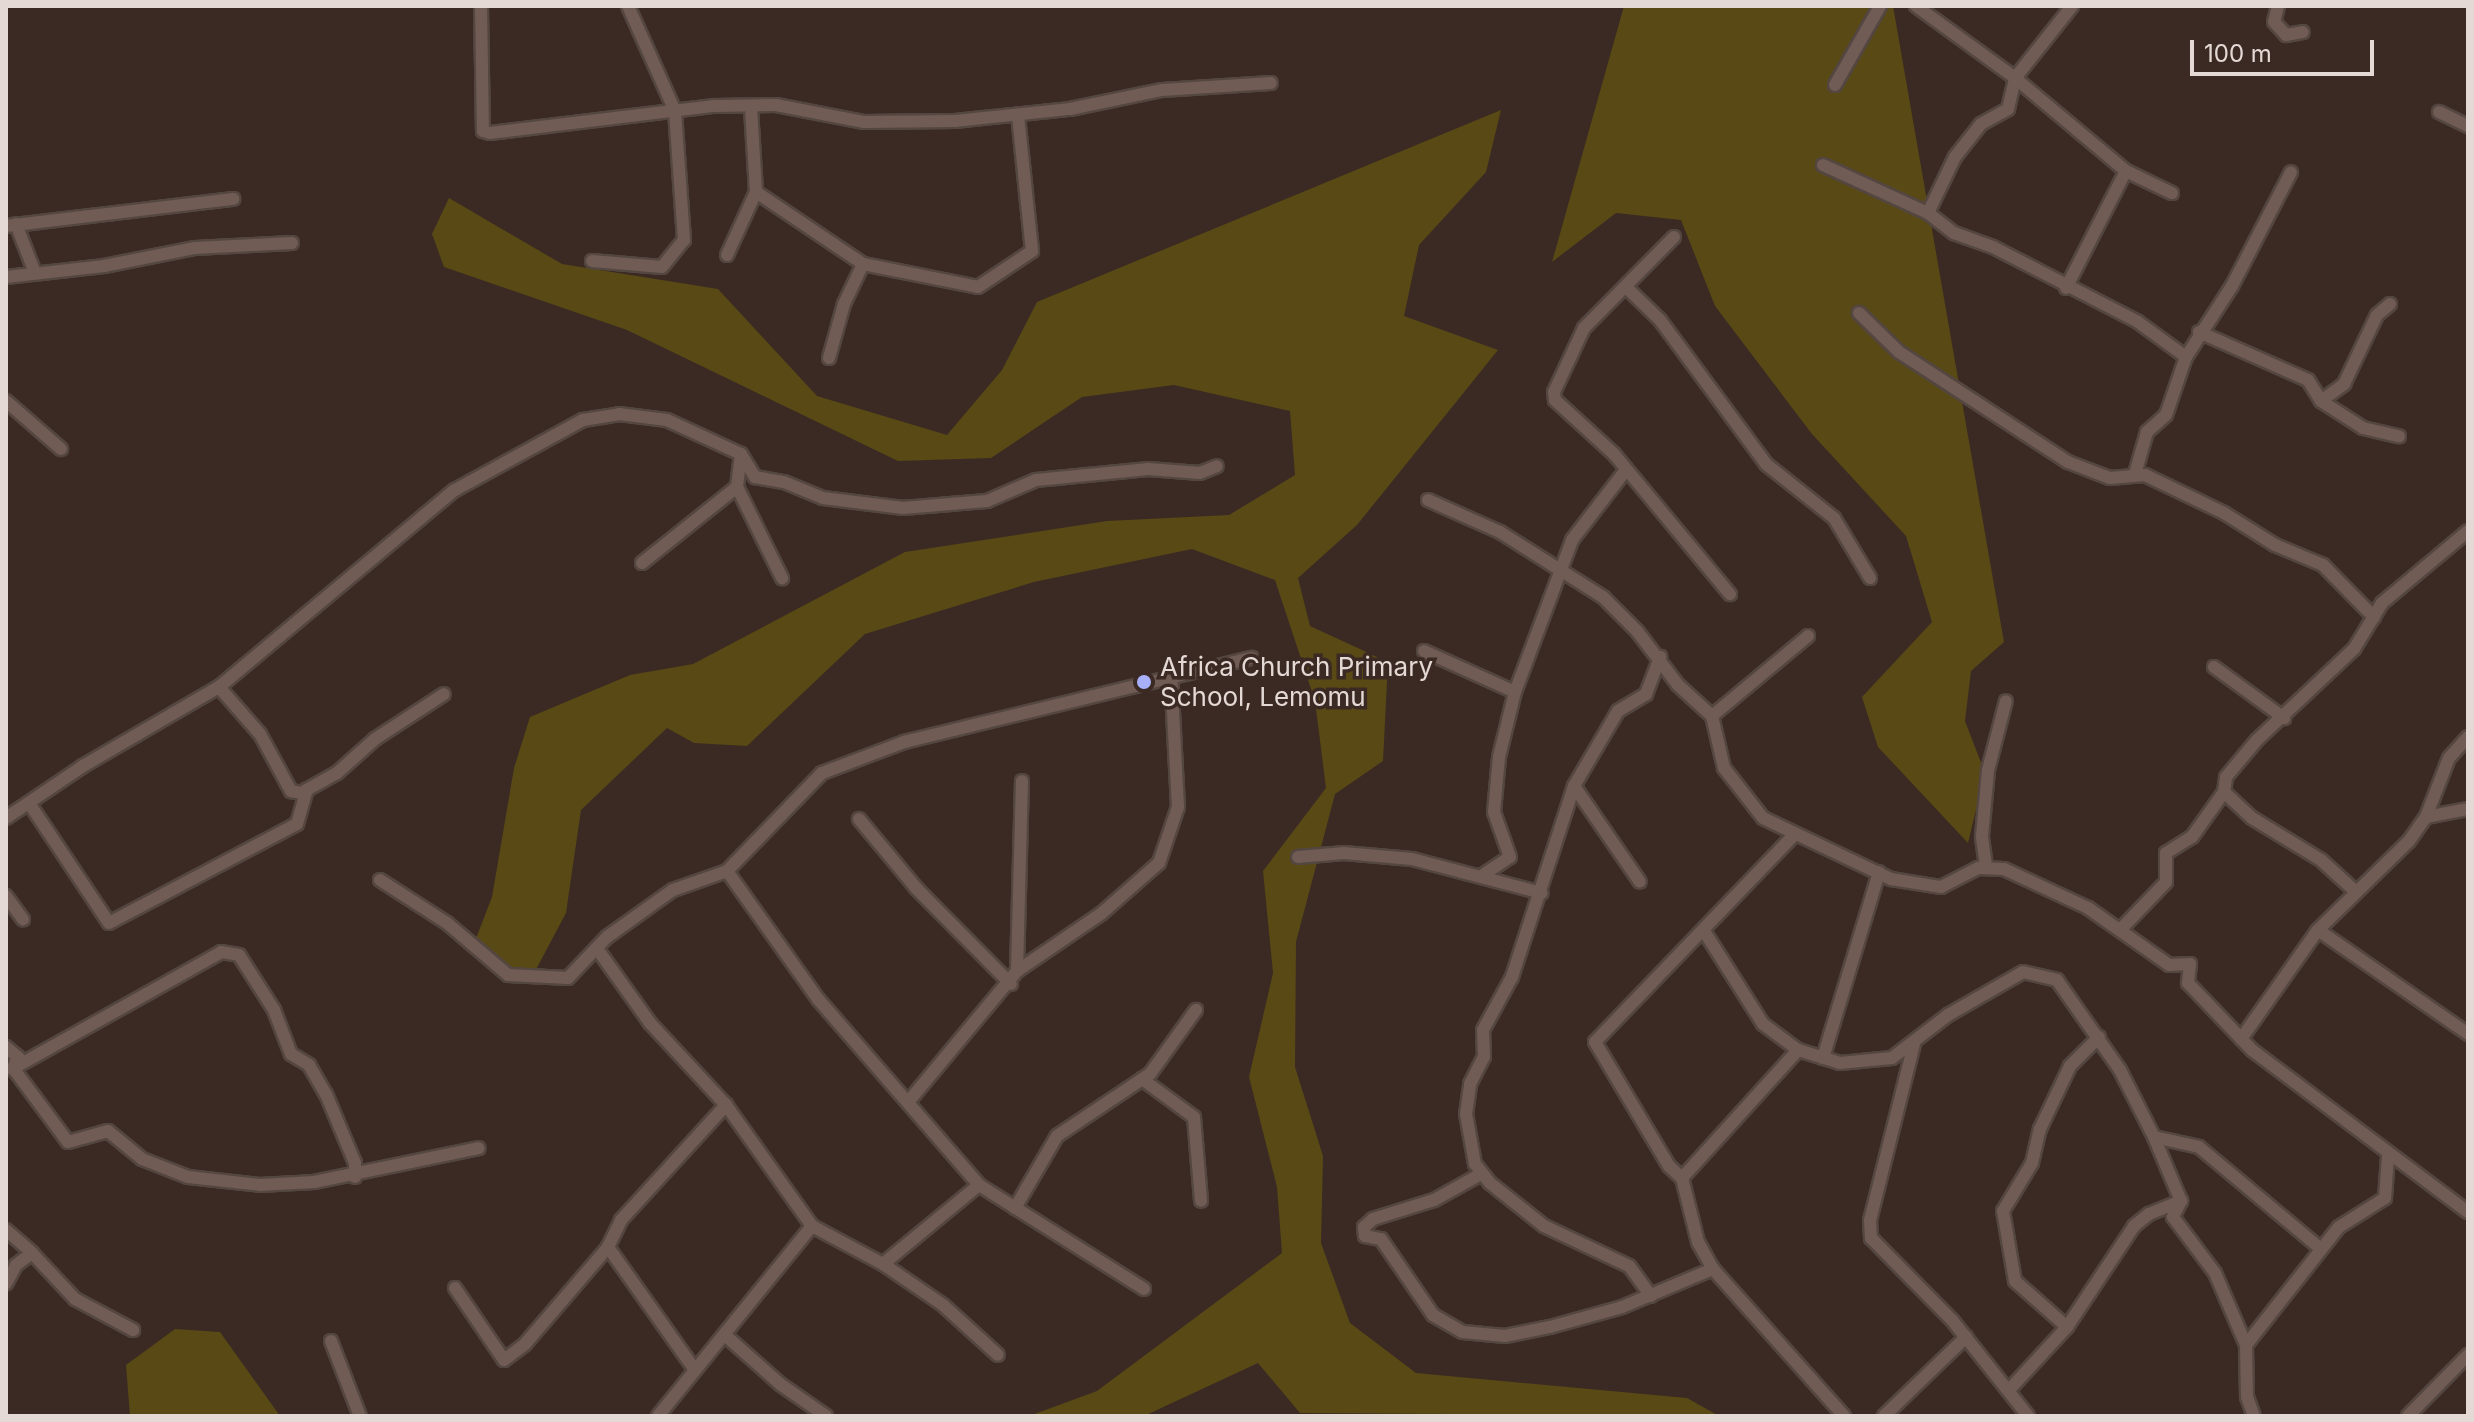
<!DOCTYPE html>
<style>
body{margin:0}
#map{position:relative;width:2474px;height:1422px;overflow:hidden;background:#3b2a23;font-family:Inter,sans-serif}
div>[style]{position:absolute}
[style*='--x']{left:calc(var(--x)*1px);top:calc(var(--y)*1px);width:calc(var(--w)*1px);rotate:calc(var(--a)*1deg)}
.green>*{inset:0;background:#584915}
.roads{filter:drop-shadow(2px 0 #544640) drop-shadow(-2px 0 #544640) drop-shadow(0 2px #544640) drop-shadow(0 -2px #544640)}
.minor>*{height:12px;margin:-6px;padding:0 6px;transform-origin:6px;border-radius:6px;background:#705c54}
.dots>*{width:22px;height:22px;translate:-50% -50%;box-sizing:border-box;border:4px solid #3b2a23;border-radius:50%}
span{translate:-50% -50%;white-space:nowrap;text-align:center;line-height:1.15;-webkit-text-stroke:7px #3b2a23;paint-order:stroke}
.poi-label{font-size:26px;color:#e4d9d4}
.left{translate:0 -50%;text-align:left}
.frame{position:absolute;inset:0;border:8px solid #e4d9d4;pointer-events:none}
.scale{position:absolute;left:2190px;top:40px;width:184px;height:36px;box-sizing:border-box;border:4px solid #e4d9d4;border-top:0;padding-left:10px;font-size:24px;line-height:28px;white-space:nowrap;color:#e4d9d4;-webkit-text-stroke:6px #3b2a23;paint-order:stroke}
</style>
<div id="map">
<div class="green">
<div style="clip-path:polygon(1624px 6px,1893px 6px,2004px 642px,1971px 671px,1965px 721px,1985px 773px,1968px 843px,1878px 747px,1862px 697px,1932px 622px,1906px 536px,1812px 434px,1715px 306px,1681px 220px,1616px 213px,1552px 262px)"></div>
<div style="clip-path:polygon(1501px 110px,1486px 172px,1419px 245px,1404px 316px,1498px 350px,1357px 525px,1298px 578px,1310px 626px,1388px 662px,1383px 761px,1335px 794px,1296px 942px,1295px 1067px,1323px 1156px,1321px 1243px,1350px 1323px,1416px 1373px,1687px 1398px,1719px 1416px,1300px 1413px,1258px 1363px,1144px 1416px,1029px 1416px,1097px 1391px,1282px 1253px,1277px 1187px,1249px 1077px,1273px 973px,1263px 871px,1326px 788px,1315px 701px,1275px 580px,1192px 549px,1034px 582px,865px 634px,747px 746px,694px 743px,667px 728px,581px 810px,566px 913px,532px 977px,470px 954px,492px 897px,514px 768px,530px 717px,630px 675px,693px 664px,905px 552px,1107px 521px,1229px 515px,1295px 475px,1290px 411px,1174px 385px,1082px 397px,991px 458px,898px 461px,627px 330px,444px 267px,432px 234px,449px 198px,562px 264px,718px 289px,817px 396px,947px 435px,1002px 370px,1037px 302px)"></div>
<div style="clip-path:polygon(175px 1329px,220px 1332px,280px 1416px,130px 1416px,126px 1365px)"></div>
</div>
<div class="roads">
<div class="minor">
<div style="--x:481;--y:6;--w:125;--a:89.1"></div>
<div style="--x:483;--y:131;--w:7;--a:16"></div>
<div style="--x:490;--y:133;--w:226;--a:-6.9"></div>
<div style="--x:714;--y:106;--w:62;--a:-0.9"></div>
<div style="--x:776;--y:105;--w:90;--a:10.9"></div>
<div style="--x:864;--y:122;--w:91;--a:-0.6"></div>
<div style="--x:955;--y:121;--w:116;--a:-6"></div>
<div style="--x:1070;--y:109;--w:94;--a:-11.7"></div>
<div style="--x:1162;--y:90;--w:109;--a:-3.7"></div>
<div style="--x:1916;--y:6;--w:122;--a:36"></div>
<div style="--x:2015;--y:78;--w:145;--a:40"></div>
<div style="--x:2126;--y:171;--w:51;--a:25.6"></div>
<div style="--x:2278;--y:6;--w:16;--a:104"></div>
<div style="--x:2274;--y:22;--w:18;--a:47"></div>
<div style="--x:2286;--y:35;--w:17;--a:-10"></div>
<div style="--x:1835;--y:85;--w:91;--a:-60.3"></div>
<div style="--x:2439;--y:112;--w:32;--a:26"></div>
<div style="--x:1823;--y:165;--w:115;--a:24.6"></div>
<div style="--x:1928;--y:213;--w:33;--a:38"></div>
<div style="--x:1954;--y:233;--w:41;--a:19.7"></div>
<div style="--x:1993;--y:247;--w:163;--a:27.3"></div>
<div style="--x:2138;--y:322;--w:59;--a:36.1"></div>
<div style="--x:756;--y:192;--w:129;--a:33.9"></div>
<div style="--x:863;--y:264;--w:117;--a:11.3"></div>
<div style="--x:978;--y:287;--w:65;--a:-33.7"></div>
<div style="--x:1032;--y:251;--w:137;--a:-95.9"></div>
<div style="--x:1928;--y:213;--w:62;--a:-64.3"></div>
<div style="--x:1955;--y:157;--w:42;--a:-51.8"></div>
<div style="--x:1981;--y:124;--w:31;--a:-29"></div>
<div style="--x:2008;--y:109;--w:32;--a:-77"></div>
<div style="--x:2015;--y:78;--w:92;--a:-51.6"></div>
<div style="--x:16;--y:224;--w:53;--a:68.8"></div>
<div style="--x:6;--y:226;--w:229;--a:-6.8"></div>
<div style="--x:1674;--y:237;--w:128;--a:134.7"></div>
<div style="--x:1584;--y:328;--w:71;--a:115.1"></div>
<div style="--x:1554;--y:392;--w:8;--a:83"></div>
<div style="--x:1555;--y:400;--w:80;--a:42.5"></div>
<div style="--x:1614;--y:454;--w:182;--a:50.4"></div>
<div style="--x:727;--y:255;--w:69;--a:-65.3"></div>
<div style="--x:756;--y:192;--w:85;--a:-93.4"></div>
<div style="--x:592;--y:261;--w:70;--a:4.9"></div>
<div style="--x:662;--y:267;--w:35;--a:-51"></div>
<div style="--x:684;--y:240;--w:129;--a:-94"></div>
<div style="--x:675;--y:111;--w:115;--a:-114.1"></div>
<div style="--x:6;--y:277;--w:99;--a:-6.4"></div>
<div style="--x:104;--y:266;--w:93;--a:-11.2"></div>
<div style="--x:195;--y:248;--w:97;--a:-3"></div>
<div style="--x:1627;--y:288;--w:46;--a:44.1"></div>
<div style="--x:1660;--y:320;--w:179;--a:53.6"></div>
<div style="--x:1766;--y:464;--w:87;--a:38.5"></div>
<div style="--x:1834;--y:518;--w:70;--a:59"></div>
<div style="--x:2066;--y:288;--w:131;--a:-62.9"></div>
<div style="--x:1859;--y:313;--w:56;--a:44.3"></div>
<div style="--x:1899;--y:352;--w:202;--a:33.1"></div>
<div style="--x:2068;--y:462;--w:45;--a:20.9"></div>
<div style="--x:2110;--y:478;--w:35;--a:-5"></div>
<div style="--x:2145;--y:475;--w:88;--a:25.7"></div>
<div style="--x:2224;--y:513;--w:60;--a:32.1"></div>
<div style="--x:2275;--y:545;--w:52;--a:22.6"></div>
<div style="--x:2323;--y:565;--w:73;--a:45.6"></div>
<div style="--x:2199;--y:332;--w:119;--a:23.8"></div>
<div style="--x:2308;--y:380;--w:25;--a:58"></div>
<div style="--x:2321;--y:401;--w:50;--a:32.7"></div>
<div style="--x:2363;--y:428;--w:37;--a:13"></div>
<div style="--x:829;--y:358;--w:56;--a:-74.5"></div>
<div style="--x:844;--y:304;--w:44;--a:-64.6"></div>
<div style="--x:6;--y:401;--w:73;--a:41.1"></div>
<div style="--x:2321;--y:401;--w:29;--a:-36"></div>
<div style="--x:2344;--y:384;--w:76;--a:-64.4"></div>
<div style="--x:2377;--y:315;--w:17;--a:-40"></div>
<div style="--x:741;--y:454;--w:33;--a:97"></div>
<div style="--x:737;--y:487;--w:102;--a:63.7"></div>
<div style="--x:2135;--y:474;--w:44;--a:-74.1"></div>
<div style="--x:2147;--y:432;--w:25;--a:-42"></div>
<div style="--x:2166;--y:415;--w:61;--a:-71"></div>
<div style="--x:2186;--y:357;--w:85;--a:-57.1"></div>
<div style="--x:2232;--y:286;--w:128;--a:-62.6"></div>
<div style="--x:1428;--y:500;--w:79;--a:24"></div>
<div style="--x:1500;--y:532;--w:122;--a:32.3"></div>
<div style="--x:1603;--y:597;--w:48;--a:45"></div>
<div style="--x:1637;--y:631;--w:68;--a:52.8"></div>
<div style="--x:1678;--y:685;--w:46;--a:42.4"></div>
<div style="--x:1712;--y:716;--w:53;--a:77"></div>
<div style="--x:1724;--y:768;--w:63;--a:52"></div>
<div style="--x:1763;--y:818;--w:142;--a:25.5"></div>
<div style="--x:1891;--y:879;--w:51;--a:9.1"></div>
<div style="--x:1941;--y:887;--w:42;--a:-27.2"></div>
<div style="--x:1978;--y:868;--w:26;--a:2"></div>
<div style="--x:2004;--y:869;--w:93;--a:24.9"></div>
<div style="--x:2088;--y:908;--w:99;--a:35.1"></div>
<div style="--x:2169;--y:965;--w:21;--a:-3"></div>
<div style="--x:2190;--y:964;--w:19;--a:96"></div>
<div style="--x:2188;--y:983;--w:93;--a:46.3"></div>
<div style="--x:2252;--y:1050;--w:270;--a:36.9"></div>
<div style="--x:642;--y:563;--w:122;--a:-38.7"></div>
<div style="--x:1424;--y:651;--w:100;--a:24.3"></div>
<div style="--x:2214;--y:667;--w:87;--a:36.1"></div>
<div style="--x:219;--y:687;--w:62;--a:48.9"></div>
<div style="--x:260;--y:734;--w:65;--a:61.5"></div>
<div style="--x:291;--y:791;--w:10;--a:11"></div>
<div style="--x:301;--y:793;--w:41;--a:-29.1"></div>
<div style="--x:337;--y:773;--w:51;--a:-41.8"></div>
<div style="--x:375;--y:739;--w:82;--a:-33.1"></div>
<div style="--x:1712;--y:716;--w:125;--a:-39.8"></div>
<div style="--x:1574;--y:786;--w:116;--a:55.5"></div>
<div style="--x:2224;--y:792;--w:38;--a:43"></div>
<div style="--x:2252;--y:818;--w:81;--a:31.3"></div>
<div style="--x:2321;--y:860;--w:46;--a:42.4"></div>
<div style="--x:29;--y:803;--w:144;--a:56.3"></div>
<div style="--x:109;--y:923;--w:212;--a:-27.8"></div>
<div style="--x:297;--y:824;--w:36;--a:-74"></div>
<div style="--x:2426;--y:817;--w:43;--a:-10.8"></div>
<div style="--x:6;--y:818;--w:93;--a:-34"></div>
<div style="--x:83;--y:766;--w:157;--a:-30.2"></div>
<div style="--x:219;--y:687;--w:307;--a:-39.9"></div>
<div style="--x:455;--y:490;--w:146;--a:-28.7"></div>
<div style="--x:583;--y:420;--w:36;--a:-9"></div>
<div style="--x:619;--y:414;--w:48;--a:7.1"></div>
<div style="--x:667;--y:420;--w:81;--a:24.7"></div>
<div style="--x:741;--y:454;--w:27;--a:59"></div>
<div style="--x:755;--y:477;--w:29;--a:10"></div>
<div style="--x:784;--y:482;--w:42;--a:22.3"></div>
<div style="--x:823;--y:498;--w:81;--a:7.1"></div>
<div style="--x:903;--y:508;--w:84;--a:-4.8"></div>
<div style="--x:987;--y:501;--w:53;--a:-23.2"></div>
<div style="--x:1036;--y:480;--w:113;--a:-5.6"></div>
<div style="--x:1148;--y:469;--w:52;--a:4.4"></div>
<div style="--x:1200;--y:473;--w:18;--a:-22"></div>
<div style="--x:859;--y:819;--w:89;--a:50.4"></div>
<div style="--x:916;--y:888;--w:135;--a:45.3"></div>
<div style="--x:1794;--y:835;--w:287;--a:133.9"></div>
<div style="--x:1595;--y:1042;--w:144;--a:59.2"></div>
<div style="--x:1669;--y:1166;--w:18;--a:43"></div>
<div style="--x:1682;--y:1178;--w:66;--a:76"></div>
<div style="--x:1698;--y:1242;--w:31;--a:61"></div>
<div style="--x:1713;--y:1269;--w:197;--a:48.3"></div>
<div style="--x:1298;--y:857;--w:46;--a:-5"></div>
<div style="--x:1344;--y:853;--w:68;--a:5"></div>
<div style="--x:1412;--y:859;--w:134;--a:14.7"></div>
<div style="--x:1986;--y:866;--w:30;--a:-98"></div>
<div style="--x:1982;--y:836;--w:66;--a:-84.8"></div>
<div style="--x:1988;--y:770;--w:71;--a:-75.4"></div>
<div style="--x:727;--y:871;--w:157;--a:54.6"></div>
<div style="--x:818;--y:999;--w:246;--a:49.1"></div>
<div style="--x:979;--y:1185;--w:195;--a:32.2"></div>
<div style="--x:1483;--y:875;--w:32;--a:-34"></div>
<div style="--x:1510;--y:857;--w:48;--a:-109.6"></div>
<div style="--x:1494;--y:812;--w:55;--a:-84.8"></div>
<div style="--x:1499;--y:757;--w:67;--a:-76.2"></div>
<div style="--x:1515;--y:692;--w:162;--a:-69.4"></div>
<div style="--x:1572;--y:540;--w:88;--a:-52.4"></div>
<div style="--x:380;--y:880;--w:80;--a:32.7"></div>
<div style="--x:447;--y:923;--w:80;--a:40.4"></div>
<div style="--x:508;--y:975;--w:60;--a:2.9"></div>
<div style="--x:568;--y:978;--w:57;--a:-46.4"></div>
<div style="--x:607;--y:937;--w:81;--a:-35.5"></div>
<div style="--x:673;--y:890;--w:57;--a:-19.4"></div>
<div style="--x:727;--y:871;--w:136;--a:-45.9"></div>
<div style="--x:822;--y:773;--w:88;--a:-20.7"></div>
<div style="--x:904;--y:742;--w:358;--a:-13.6"></div>
<div style="--x:6;--y:896;--w:29;--a:54"></div>
<div style="--x:2121;--y:929;--w:65;--a:-46.2"></div>
<div style="--x:2166;--y:882;--w:29;--a:-90"></div>
<div style="--x:2166;--y:853;--w:31;--a:-32"></div>
<div style="--x:2192;--y:837;--w:55;--a:-54.6"></div>
<div style="--x:2224;--y:792;--w:15;--a:-82"></div>
<div style="--x:2226;--y:777;--w:48;--a:-50"></div>
<div style="--x:2257;--y:740;--w:133;--a:-43.2"></div>
<div style="--x:2354;--y:649;--w:54;--a:-58.7"></div>
<div style="--x:2382;--y:603;--w:112;--a:-39.9"></div>
<div style="--x:2318;--y:930;--w:183;--a:34.7"></div>
<div style="--x:1704;--y:931;--w:110;--a:57.6"></div>
<div style="--x:1763;--y:1024;--w:44;--a:36.6"></div>
<div style="--x:1798;--y:1050;--w:44;--a:17.2"></div>
<div style="--x:1840;--y:1063;--w:52;--a:-5.5"></div>
<div style="--x:1892;--y:1058;--w:71;--a:-37.5"></div>
<div style="--x:1948;--y:1015;--w:86;--a:-29.8"></div>
<div style="--x:2023;--y:972;--w:35;--a:13"></div>
<div style="--x:2057;--y:980;--w:110;--a:55"></div>
<div style="--x:2120;--y:1070;--w:75;--a:63.1"></div>
<div style="--x:2154;--y:1137;--w:69;--a:67.1"></div>
<div style="--x:2181;--y:1201;--w:18;--a:117"></div>
<div style="--x:2173;--y:1217;--w:70;--a:53.1"></div>
<div style="--x:2215;--y:1273;--w:78;--a:66.7"></div>
<div style="--x:2246;--y:1345;--w:52;--a:88.9"></div>
<div style="--x:2247;--y:1397;--w:20;--a:70"></div>
<div style="--x:598;--y:950;--w:90;--a:54.5"></div>
<div style="--x:650;--y:1023;--w:112;--a:47.2"></div>
<div style="--x:726;--y:1105;--w:148;--a:54.6"></div>
<div style="--x:812;--y:1226;--w:81;--a:28.2"></div>
<div style="--x:883;--y:1264;--w:73;--a:34.3"></div>
<div style="--x:943;--y:1305;--w:74;--a:42.3"></div>
<div style="--x:1017;--y:971;--w:190;--a:-88.5"></div>
<div style="--x:2241;--y:1039;--w:133;--a:-54.8"></div>
<div style="--x:2318;--y:930;--w:127;--a:-44.4"></div>
<div style="--x:2409;--y:841;--w:29;--a:-55"></div>
<div style="--x:2426;--y:817;--w:63;--a:-68.7"></div>
<div style="--x:2449;--y:758;--w:28;--a:-48"></div>
<div style="--x:1914;--y:1044;--w:181;--a:104"></div>
<div style="--x:1870;--y:1220;--w:18;--a:87"></div>
<div style="--x:1871;--y:1238;--w:115;--a:45.4"></div>
<div style="--x:1952;--y:1320;--w:122;--a:51.6"></div>
<div style="--x:6;--y:1047;--w:16;--a:40"></div>
<div style="--x:18;--y:1057;--w:12;--a:114"></div>
<div style="--x:13;--y:1068;--w:92;--a:53.4"></div>
<div style="--x:68;--y:1142;--w:41;--a:-15.4"></div>
<div style="--x:108;--y:1131;--w:44;--a:39.5"></div>
<div style="--x:142;--y:1159;--w:49;--a:21.4"></div>
<div style="--x:188;--y:1177;--w:72;--a:6.3"></div>
<div style="--x:260;--y:1185;--w:54;--a:-3.2"></div>
<div style="--x:314;--y:1182;--w:168;--a:-11.6"></div>
<div style="--x:1823;--y:1058;--w:194;--a:-73.2"></div>
<div style="--x:12;--y:1069;--w:240;--a:-29.2"></div>
<div style="--x:221;--y:952;--w:18;--a:9"></div>
<div style="--x:239;--y:955;--w:65;--a:57.5"></div>
<div style="--x:274;--y:1010;--w:47;--a:68.9"></div>
<div style="--x:291;--y:1054;--w:21;--a:31"></div>
<div style="--x:309;--y:1065;--w:34;--a:60"></div>
<div style="--x:326;--y:1094;--w:75;--a:67.2"></div>
<div style="--x:355;--y:1163;--w:14;--a:90"></div>
<div style="--x:1142;--y:1079;--w:64;--a:36.2"></div>
<div style="--x:1194;--y:1117;--w:84;--a:85.2"></div>
<div style="--x:909;--y:1101;--w:169;--a:-50.3"></div>
<div style="--x:1017;--y:971;--w:103;--a:-34.3"></div>
<div style="--x:1102;--y:913;--w:76;--a:-41.3"></div>
<div style="--x:1159;--y:863;--w:59;--a:-71.3"></div>
<div style="--x:1178;--y:807;--w:132;--a:-93"></div>
<div style="--x:2154;--y:1137;--w:46;--a:12.5"></div>
<div style="--x:2199;--y:1147;--w:159;--a:39.9"></div>
<div style="--x:1481;--y:1174;--w:54;--a:151"></div>
<div style="--x:1434;--y:1200;--w:64;--a:162.7"></div>
<div style="--x:1373;--y:1219;--w:12;--a:138"></div>
<div style="--x:1364;--y:1227;--w:9;--a:84"></div>
<div style="--x:1365;--y:1236;--w:16;--a:11"></div>
<div style="--x:1381;--y:1239;--w:92;--a:55.6"></div>
<div style="--x:1433;--y:1315;--w:34;--a:30"></div>
<div style="--x:1463;--y:1332;--w:42;--a:5.4"></div>
<div style="--x:1505;--y:1336;--w:46;--a:-11.3"></div>
<div style="--x:1550;--y:1327;--w:75;--a:-15.5"></div>
<div style="--x:1622;--y:1307;--w:99;--a:-22.7"></div>
<div style="--x:1682;--y:1178;--w:173;--a:-47.8"></div>
<div style="--x:1015;--y:1208;--w:83;--a:-59.7"></div>
<div style="--x:1057;--y:1136;--w:112;--a:-33.7"></div>
<div style="--x:1150;--y:1074;--w:79;--a:-54.3"></div>
<div style="--x:6;--y:1230;--w:35;--a:41"></div>
<div style="--x:32;--y:1253;--w:20;--a:143"></div>
<div style="--x:16;--y:1265;--w:21;--a:118"></div>
<div style="--x:32;--y:1253;--w:63;--a:46.9"></div>
<div style="--x:75;--y:1299;--w:66;--a:28.1"></div>
<div style="--x:883;--y:1264;--w:124;--a:-39.5"></div>
<div style="--x:455;--y:1288;--w:87;--a:55.8"></div>
<div style="--x:504;--y:1360;--w:26;--a:-37"></div>
<div style="--x:525;--y:1344;--w:128;--a:-49.4"></div>
<div style="--x:1651;--y:1296;--w:37;--a:-126"></div>
<div style="--x:1629;--y:1266;--w:94;--a:-154.8"></div>
<div style="--x:1544;--y:1226;--w:69;--a:-141.5"></div>
<div style="--x:1490;--y:1183;--w:24;--a:-128"></div>
<div style="--x:1475;--y:1164;--w:51;--a:-100.2"></div>
<div style="--x:1466;--y:1114;--w:30;--a:-82"></div>
<div style="--x:1470;--y:1084;--w:30;--a:-63"></div>
<div style="--x:1484;--y:1057;--w:27;--a:-92"></div>
<div style="--x:1483;--y:1030;--w:60;--a:-61.3"></div>
<div style="--x:1512;--y:977;--w:201;--a:-72"></div>
<div style="--x:1574;--y:786;--w:87;--a:-59.6"></div>
<div style="--x:1618;--y:711;--w:33;--a:-31"></div>
<div style="--x:1646;--y:694;--w:40;--a:-69"></div>
<div style="--x:2067;--y:1327;--w:69;--a:-138.5"></div>
<div style="--x:2015;--y:1281;--w:71;--a:-99.7"></div>
<div style="--x:2003;--y:1211;--w:56;--a:-58.9"></div>
<div style="--x:2032;--y:1163;--w:35;--a:-77"></div>
<div style="--x:2040;--y:1129;--w:70;--a:-64.5"></div>
<div style="--x:2070;--y:1066;--w:41;--a:-45"></div>
<div style="--x:726;--y:1336;--w:72;--a:41.6"></div>
<div style="--x:780;--y:1384;--w:56;--a:34.8"></div>
<div style="--x:331;--y:1341;--w:80;--a:68.9"></div>
<div style="--x:2246;--y:1345;--w:150;--a:-51.8"></div>
<div style="--x:2339;--y:1227;--w:54;--a:-32.2"></div>
<div style="--x:2385;--y:1198;--w:42;--a:-85.9"></div>
<div style="--x:695;--y:1370;--w:151;--a:-125.3"></div>
<div style="--x:608;--y:1247;--w:30;--a:-64"></div>
<div style="--x:621;--y:1220;--w:156;--a:-47.6"></div>
<div style="--x:2009;--y:1390;--w:86;--a:-47.4"></div>
<div style="--x:2067;--y:1327;--w:121;--a:-56.4"></div>
<div style="--x:2134;--y:1226;--w:19;--a:-39"></div>
<div style="--x:2149;--y:1214;--w:35;--a:-22"></div>
<div style="--x:658;--y:1416;--w:245;--a:-51"></div>
<div style="--x:1884;--y:1416;--w:114;--a:-43.9"></div>
<div style="--x:2408;--y:1416;--w:86;--a:-45.5"></div>
</div>
</div>
<div class="dots">
<div style="left:1144px;top:682px;background:#a8b0fc"></div>
</div>
<div class="poi-label">
<span class="left" style="left:1160px;top:682px">Africa Church Primary<br>School, Lemomu</span>
</div>
<div class="frame"></div>
<div class="scale">100 m</div>
</div>
